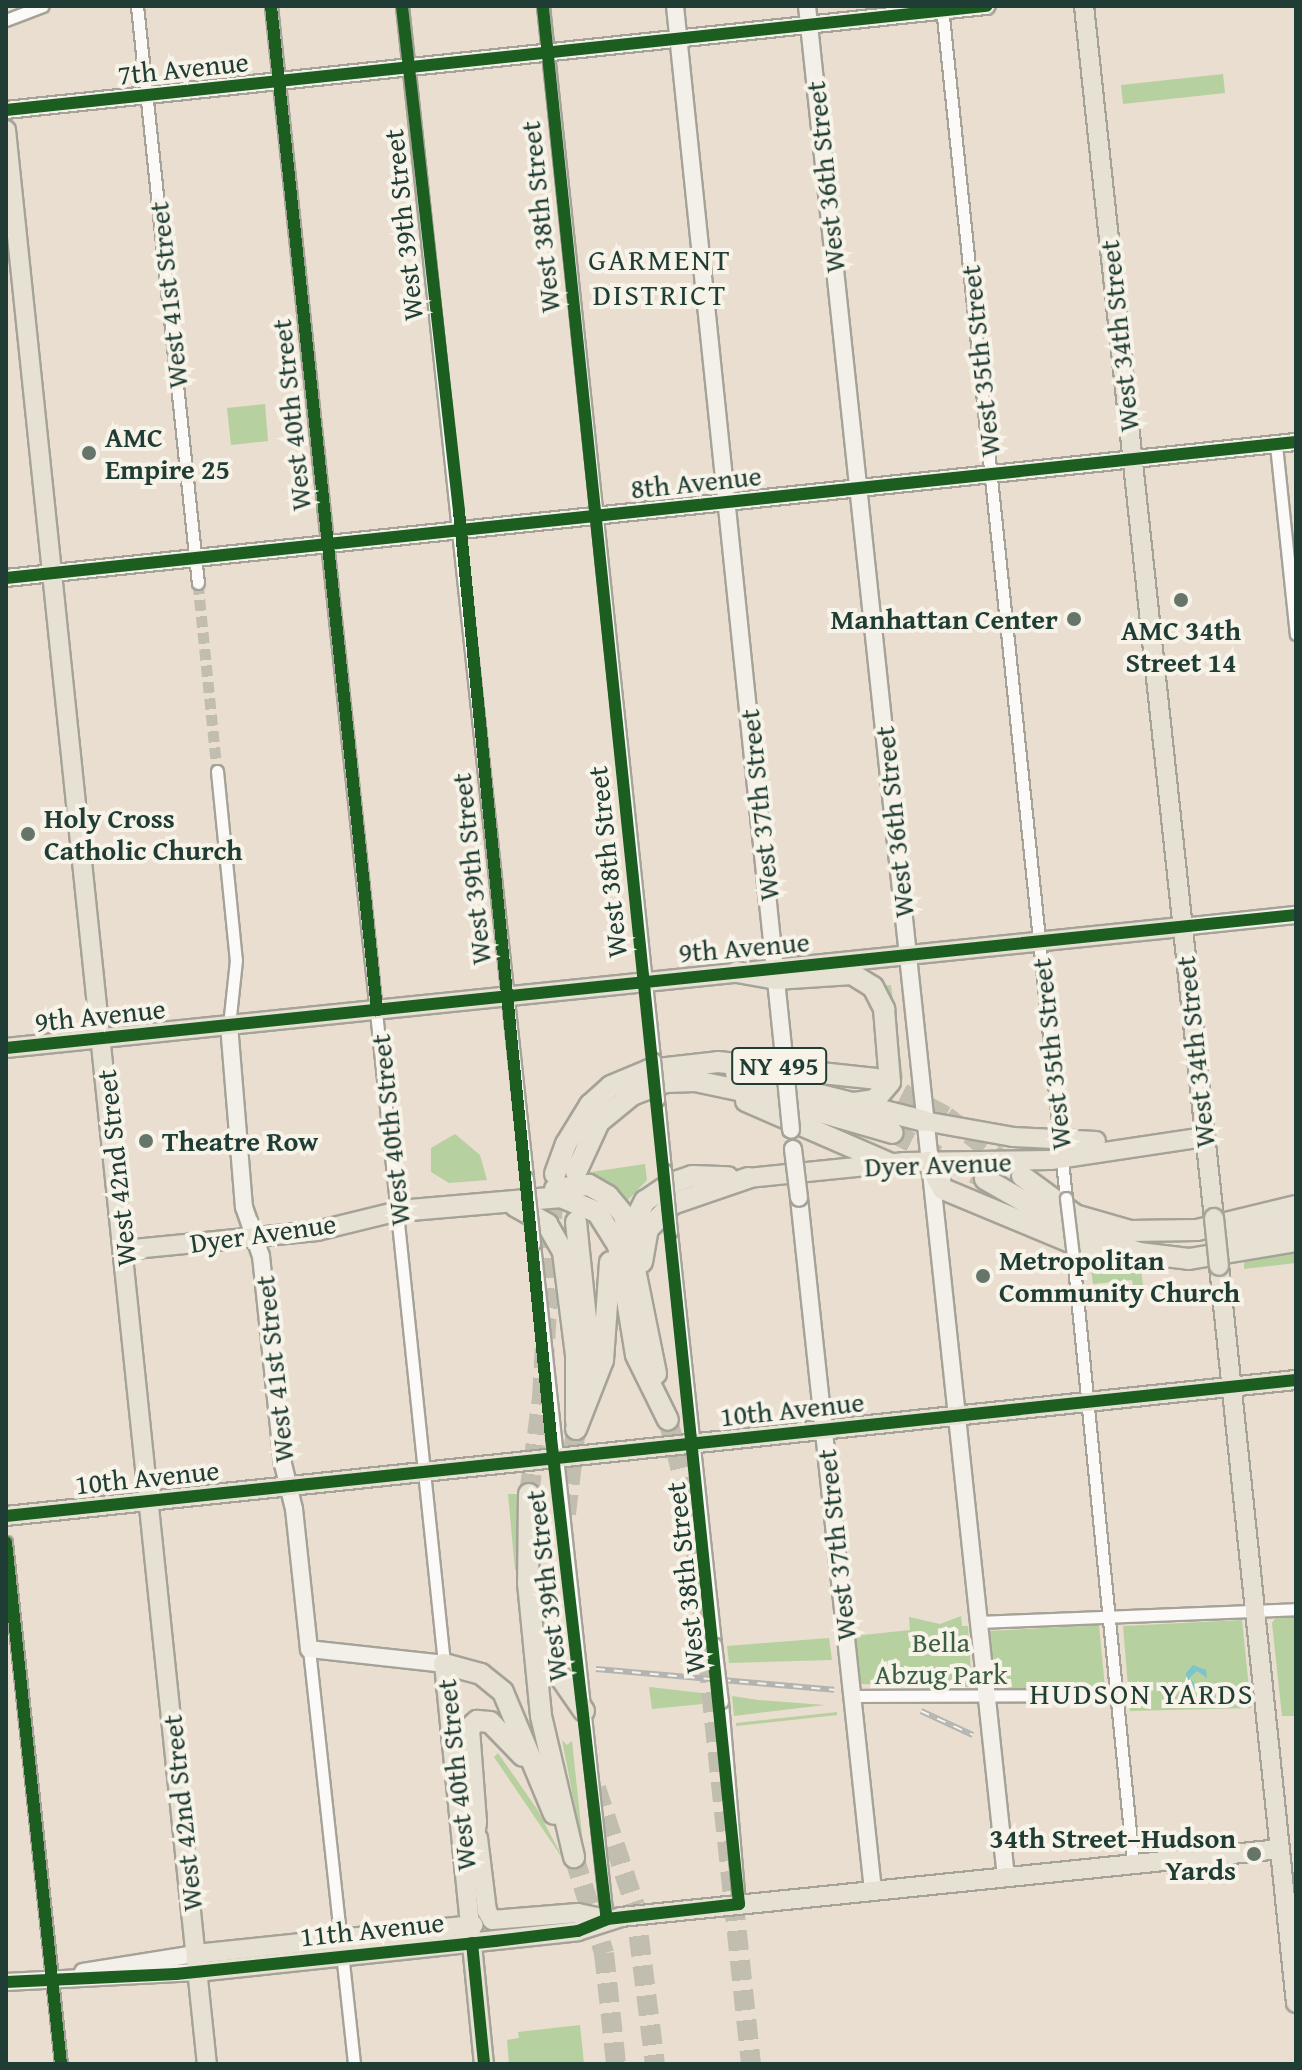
<!DOCTYPE html>
<meta charset="utf-8">
<style>
body{margin:0}
#map{position:relative;width:1302px;height:2070px;overflow:hidden;background:#e9decf;font-family:"Gentium Book Plus",serif}
div>[style]{position:absolute}
[style*='--x']{left:calc(var(--x)*1px);top:calc(var(--y)*1px);width:calc(var(--w)*1px);rotate:calc(var(--a)*1deg)}
.green>*{inset:0;background:#b6d09f}
.water>*{inset:0;background:#7cc5cc}
.minor-tunnel>*{height:11px;margin-top:-5.5px;transform-origin:0;background:repeating-linear-gradient(90deg,#c1beb0 0 11px,transparent 0 16.5px)}
.motorway-tunnel>*{height:20px;margin-top:-10px;transform-origin:0;background:repeating-linear-gradient(90deg,#c1beb0 0 20px,transparent 0 30px)}
.roads{filter:drop-shadow(2px 0 #a5a298) drop-shadow(-2px 0 #a5a298) drop-shadow(0 2px #a5a298) drop-shadow(0 -2px #a5a298)}
.minor>*{height:11px;margin:-5.5px;padding:0 5.5px;transform-origin:5.5px;border-radius:5.5px;background:#fcfaf8}
.secondary>*{height:16px;margin:-8px;padding:0 8px;transform-origin:8px;border-radius:8px;background:#f3f0e9}
.primary>*{height:18px;margin:-9px;padding:0 9px;transform-origin:9px;border-radius:9px;background:#e7e1d3}
.motorway>*{height:20px;margin:-10px;padding:0 10px;transform-origin:10px;border-radius:10px;background:#e7e1d3}
.rail>*{height:6px;margin-top:-3px;transform-origin:0;background:repeating-linear-gradient(90deg,#f7f3e8 0 9px,#b3b4b1 0 18px);box-sizing:border-box;border-block:2px solid #b3b4b1}
.bridges{filter:drop-shadow(2px 0 #a5a298) drop-shadow(-2px 0 #a5a298) drop-shadow(0 2px #a5a298) drop-shadow(0 -2px #a5a298)}
.minor-bridge>*{height:11px;margin:-5.5px;padding:0 5.5px;transform-origin:5.5px;border-radius:5.5px;background:#fcfaf8}
.secondary-bridge>*{height:16px;margin:-8px;padding:0 8px;transform-origin:8px;border-radius:8px;background:#f3f0e9}
.primary-bridge>*{height:18px;margin:-9px;padding:0 9px;transform-origin:9px;border-radius:9px;background:#e7e1d3}
.cycleway>*{height:12px;margin:-6px;padding:0 6px;transform-origin:6px;border-radius:6px;background:#1b5e20}
.dots>*{width:22px;height:22px;translate:-50% -50%;box-sizing:border-box;border:4px solid #f7f3e8;border-radius:50%}
span{translate:-50% -50%;white-space:nowrap;text-align:center;line-height:1.15;-webkit-text-stroke:8px #f7f3e8;paint-order:stroke}
.shield-label span{padding:2px 6px;background:#f7f3e8;border:2px solid;border-radius:6px;-webkit-text-stroke-width:0}
.shield-label{font-size:26px;color:#1f3d34;font-weight:700}
.street-label{font-size:28px;color:#1f3d34}
.poi-label{font-size:28px;color:#1f3d34;font-weight:700}
.left{translate:0 -50%;text-align:left}
.right{translate:-100% -50%;text-align:right}
.park-label{font-size:28px;color:#3a5f45}
.neighbourhood-label{font-size:30px;color:#1f3d34;letter-spacing:2px}
.frame{position:absolute;inset:0;border:8px solid #1f3d34;pointer-events:none}
</style>
<div id="map">
<div class="green">
<div style="clip-path:polygon(1223px 74px,1225px 93px,1123px 104px,1121px 85px)"></div>
<div style="clip-path:polygon(265px 404px,268px 441px,231px 445px,227px 408px)"></div>
<div style="clip-path:polygon(891px 985px,903px 1078px,896px 1089px,890px 999px,883px 986px)"></div>
<div style="clip-path:polygon(455px 1134px,480px 1155px,487px 1180px,449px 1183px,431px 1172px,431px 1148px)"></div>
<div style="clip-path:polygon(645px 1164px,647px 1180px,628px 1200px,573px 1176px,544px 1179px)"></div>
<div style="clip-path:polygon(1296px 1249px,1296px 1263px,1244px 1269px,1244px 1262px)"></div>
<div style="clip-path:polygon(1090px 1262px,1141px 1271px,1144px 1292px,1134px 1293px,1132px 1280px,1093px 1284px)"></div>
<div style="clip-path:polygon(508px 1494px,523px 1494px,521px 1570px,515px 1570px)"></div>
<div style="clip-path:polygon(537px 1522px,545px 1625px,553px 1625px,553px 1630px,543px 1632px)"></div>
<div style="clip-path:polygon(961px 1616px,962px 1626px,968px 1626px,972px 1687px,859px 1684px,854px 1636px,910px 1630px,909px 1617px,940px 1624px)"></div>
<div style="clip-path:polygon(1276px 1617px,1296px 1617px,1296px 1716px,1282px 1716px,1272px 1623px)"></div>
<div style="clip-path:polygon(1242px 1620px,1251px 1708px,1130px 1711px,1123px 1626px)"></div>
<div style="clip-path:polygon(1099px 1625px,1105px 1688px,997px 1688px,993px 1683px,989px 1631px)"></div>
<div style="clip-path:polygon(829px 1638px,832px 1660px,729px 1663px,727px 1646px)"></div>
<div style="clip-path:polygon(649px 1687px,702px 1693px,702px 1704px,652px 1709px)"></div>
<div style="clip-path:polygon(732px 1696px,758px 1700px,825px 1705px,734px 1716px)"></div>
<div style="clip-path:polygon(837px 1712px,837px 1715px,736px 1726px,736px 1723px)"></div>
<div style="clip-path:polygon(562px 1740px,567px 1745px,572px 1741px,584px 1854px)"></div>
<div style="clip-path:polygon(498px 1753px,537px 1809px,565px 1862px,494px 1757px)"></div>
<div style="clip-path:polygon(580px 2025px,584px 2064px,509px 2064px,507px 2040px,519px 2038px,518px 2032px)"></div>
</div>
<div class="water">
<div style="clip-path:polygon(1193px 1665px,1206px 1670px,1207px 1678px,1197px 1671px,1189px 1678px,1205px 1693px,1187px 1684px,1186px 1673px)"></div>
</div>
<div class="minor-tunnel">
<div style="--x:198;--y:583;--w:189;--a:84.2"></div>
</div>
<div class="motorway-tunnel">
<div style="--x:876;--y:1079;--w:79;--a:27.9"></div>
<div style="--x:946;--y:1116;--w:84;--a:38.2"></div>
<div style="--x:893;--y:1133;--w:103;--a:26.6"></div>
<div style="--x:668;--y:1420;--w:96;--a:75.5"></div>
<div style="--x:692;--y:1513;--w:554;--a:83.89"></div>
<div style="--x:529;--y:1494;--w:97;--a:-82.3"></div>
<div style="--x:542;--y:1398;--w:216;--a:-86.8"></div>
<div style="--x:566;--y:1514;--w:86;--a:-83.3"></div>
<div style="--x:596;--y:1788;--w:124;--a:71.7"></div>
<div style="--x:635;--y:1906;--w:159;--a:82.8"></div>
<div style="--x:574;--y:1857;--w:101;--a:72.6"></div>
<div style="--x:604;--y:1953;--w:112;--a:83.8"></div>
</div>
<div class="roads">
<div class="minor">
<div style="--x:137;--y:6;--w:580;--a:83.97"></div>
<div style="--x:271;--y:6;--w:1667;--a:84.04"></div>
<div style="--x:402;--y:6;--w:1179;--a:83.91"></div>
<div style="--x:543;--y:6;--w:1059;--a:83.98"></div>
<div style="--x:942;--y:7;--w:1197;--a:84.06"></div>
<div style="--x:6;--y:20;--w:39;--a:-21"></div>
<div style="--x:1276;--y:445;--w:190;--a:84"></div>
<div style="--x:217;--y:771;--w:190;--a:84.3"></div>
<div style="--x:236;--y:960;--w:65;--a:96.1"></div>
<div style="--x:658;--y:1100;--w:70;--a:84.3"></div>
<div style="--x:671;--y:1232;--w:414;--a:83.9"></div>
<div style="--x:534;--y:1244;--w:679;--a:83.83"></div>
<div style="--x:1073;--y:1256;--w:610;--a:84.35"></div>
<div style="--x:6;--y:1542;--w:525;--a:83.99"></div>
<div style="--x:977;--y:1622;--w:319;--a:-2.3"></div>
<div style="--x:309;--y:1649;--w:417;--a:83.8"></div>
<div style="--x:852;--y:1696;--w:265;--a:-0.2"></div>
<div style="--x:722;--y:1702;--w:203;--a:85.2"></div>
</div>
<div class="secondary">
<div style="--x:675;--y:6;--w:1058;--a:84.08"></div>
<div style="--x:807;--y:6;--w:1881;--a:83.93"></div>
<div style="--x:6;--y:110;--w:986;--a:-6.06"></div>
<div style="--x:6;--y:578;--w:1297;--a:-6.02"></div>
<div style="--x:1181;--y:927;--w:116;--a:-6"></div>
<div style="--x:229;--y:1025;--w:183;--a:85.3"></div>
<div style="--x:244;--y:1207;--w:52;--a:70.9"></div>
<div style="--x:261;--y:1256;--w:209;--a:84"></div>
<div style="--x:283;--y:1464;--w:46;--a:76.3"></div>
<div style="--x:294;--y:1509;--w:141;--a:83.9"></div>
<div style="--x:309;--y:1649;--w:136;--a:6.3"></div>
<div style="--x:799;--y:1198;--w:696;--a:83.9"></div>
<div style="--x:83;--y:1972;--w:114;--a:-9.1"></div>
<div style="--x:6;--y:1982;--w:191;--a:-3"></div>
</div>
<div class="primary">
<div style="--x:1084;--y:6;--w:1219;--a:83.88"></div>
<div style="--x:6;--y:130;--w:1944;--a:84.07"></div>
<div style="--x:6;--y:1048;--w:1181;--a:-5.88"></div>
<div style="--x:924;--y:1121;--w:90;--a:10.2"></div>
<div style="--x:1013;--y:1137;--w:83;--a:2.8"></div>
<div style="--x:748;--y:1178;--w:158;--a:-5.8"></div>
<div style="--x:905;--y:1162;--w:146;--a:-0.8"></div>
<div style="--x:1051;--y:1160;--w:156;--a:-8.5"></div>
<div style="--x:124;--y:1250;--w:194;--a:-5.6"></div>
<div style="--x:317;--y:1231;--w:84;--a:-13.7"></div>
<div style="--x:1219;--y:1266;--w:741;--a:84.04"></div>
<div style="--x:6;--y:1516;--w:1297;--a:-6.02"></div>
<div style="--x:444;--y:1664;--w:402;--a:84.3"></div>
<div style="--x:478;--y:1838;--w:74;--a:83"></div>
<div style="--x:487;--y:1911;--w:10;--a:61"></div>
<div style="--x:492;--y:1920;--w:86;--a:-4.7"></div>
<div style="--x:578;--y:1913;--w:30;--a:12"></div>
<div style="--x:196;--y:1954;--w:279;--a:-6"></div>
<div style="--x:197;--y:1972;--w:383;--a:-6.1"></div>
<div style="--x:578;--y:1931;--w:45;--a:-18"></div>
<div style="--x:621;--y:1917;--w:662;--a:-5.89"></div>
</div>
<div class="motorway">
<div style="--x:737;--y:972;--w:40;--a:10"></div>
<div style="--x:776;--y:979;--w:76;--a:-3.8"></div>
<div style="--x:852;--y:974;--w:25;--a:32"></div>
<div style="--x:873;--y:987;--w:25;--a:63"></div>
<div style="--x:884;--y:1009;--w:73;--a:85.3"></div>
<div style="--x:890;--y:1082;--w:23;--a:130"></div>
<div style="--x:875;--y:1100;--w:21;--a:172"></div>
<div style="--x:736;--y:1074;--w:194;--a:14"></div>
<div style="--x:746;--y:1101;--w:158;--a:23.5"></div>
<div style="--x:928;--y:1162;--w:31;--a:61"></div>
<div style="--x:943;--y:1189;--w:177;--a:22.6"></div>
<div style="--x:576;--y:1172;--w:55;--a:-65.3"></div>
<div style="--x:599;--y:1122;--w:43;--a:-39.3"></div>
<div style="--x:632;--y:1095;--w:36;--a:-21"></div>
<div style="--x:666;--y:1082;--w:29;--a:-2"></div>
<div style="--x:695;--y:1081;--w:63;--a:11.8"></div>
<div style="--x:757;--y:1094;--w:141;--a:16"></div>
<div style="--x:555;--y:1174;--w:32;--a:-70"></div>
<div style="--x:566;--y:1144;--w:46;--a:-58.4"></div>
<div style="--x:590;--y:1105;--w:28;--a:-42"></div>
<div style="--x:611;--y:1086;--w:41;--a:-22.8"></div>
<div style="--x:649;--y:1070;--w:69;--a:-6.6"></div>
<div style="--x:718;--y:1062;--w:159;--a:6.1"></div>
<div style="--x:1022;--y:1176;--w:66;--a:36.3"></div>
<div style="--x:1075;--y:1215;--w:57;--a:16.2"></div>
<div style="--x:1130;--y:1231;--w:67;--a:-0.9"></div>
<div style="--x:1197;--y:1230;--w:102;--a:-13.6"></div>
<div style="--x:985;--y:1179;--w:103;--a:29.8"></div>
<div style="--x:1074;--y:1230;--w:69;--a:19.5"></div>
<div style="--x:1139;--y:1253;--w:50;--a:6.8"></div>
<div style="--x:1189;--y:1259;--w:109;--a:-9.5"></div>
<div style="--x:555;--y:1189;--w:34;--a:-7"></div>
<div style="--x:589;--y:1185;--w:22;--a:30"></div>
<div style="--x:608;--y:1196;--w:25;--a:50"></div>
<div style="--x:624;--y:1215;--w:162;--a:78.6"></div>
<div style="--x:515;--y:1206;--w:37;--a:29"></div>
<div style="--x:547;--y:1224;--w:32;--a:60"></div>
<div style="--x:563;--y:1252;--w:104;--a:82.8"></div>
<div style="--x:576;--y:1355;--w:66;--a:90"></div>
<div style="--x:399;--y:1211;--w:163;--a:-4.9"></div>
<div style="--x:561;--y:1197;--w:39;--a:23"></div>
<div style="--x:597;--y:1212;--w:39;--a:58"></div>
<div style="--x:618;--y:1245;--w:111;--a:80.7"></div>
<div style="--x:636;--y:1355;--w:72;--a:63.8"></div>
<div style="--x:576;--y:1222;--w:126;--a:84.1"></div>
<div style="--x:589;--y:1347;--w:31;--a:94"></div>
<div style="--x:630;--y:1230;--w:33;--a:-63"></div>
<div style="--x:645;--y:1201;--w:32;--a:-34"></div>
<div style="--x:672;--y:1183;--w:21;--a:-19"></div>
<div style="--x:692;--y:1176;--w:36;--a:2"></div>
<div style="--x:1225;--y:1244;--w:74;--a:-15.7"></div>
<div style="--x:642;--y:1262;--w:34;--a:-80"></div>
<div style="--x:648;--y:1229;--w:35;--a:-46"></div>
<div style="--x:672;--y:1204;--w:80;--a:-18.9"></div>
<div style="--x:576;--y:1429;--w:74;--a:-68.6"></div>
<div style="--x:603;--y:1360;--w:98;--a:-85.9"></div>
<div style="--x:529;--y:1494;--w:89;--a:90.6"></div>
<div style="--x:528;--y:1583;--w:134;--a:84.4"></div>
<div style="--x:541;--y:1716;--w:145;--a:76.8"></div>
<div style="--x:536;--y:1642;--w:84;--a:55.2"></div>
<div style="--x:444;--y:1664;--w:38;--a:15"></div>
<div style="--x:481;--y:1674;--w:28;--a:39"></div>
<div style="--x:503;--y:1692;--w:132;--a:67.3"></div>
<div style="--x:468;--y:1879;--w:58;--a:-82"></div>
<div style="--x:476;--y:1822;--w:94;--a:-94.3"></div>
<div style="--x:469;--y:1728;--w:11;--a:-41"></div>
<div style="--x:477;--y:1721;--w:13;--a:4"></div>
<div style="--x:490;--y:1722;--w:47;--a:45.9"></div>
</div>
</div>
<div class="rail">
<div style="--x:596;--y:1669;--w:239;--a:5"></div>
<div style="--x:921;--y:1711;--w:57;--a:24.8"></div>
</div>
<div class="bridges">
<div class="minor-bridge">
<div style="--x:654;--y:1059;--w:41;--a:84.4"></div>
<div style="--x:665;--y:1170;--w:62;--a:84.5"></div>
<div style="--x:527;--y:1178;--w:66;--a:83.9"></div>
<div style="--x:1066;--y:1198;--w:58;--a:83.1"></div>
<div style="--x:715;--y:1644;--w:58;--a:83.1"></div>
</div>
<div class="secondary-bridge">
<div style="--x:784;--y:1058;--w:72;--a:84.4"></div>
<div style="--x:793;--y:1149;--w:49;--a:83"></div>
</div>
<div class="primary-bridge">
<div style="--x:1214;--y:1218;--w:48;--a:84.1"></div>
</div>
</div>
<div class="cycleway">
<div style="--x:271;--y:6;--w:1010;--a:83.97"></div>
<div style="--x:402;--y:6;--w:508;--a:83.56"></div>
<div style="--x:459;--y:511;--w:932;--a:84.33"></div>
<div style="--x:551;--y:1438;--w:484;--a:83.4"></div>
<div style="--x:6;--y:110;--w:986;--a:-6.06"></div>
<div style="--x:6;--y:578;--w:1297;--a:-6.02"></div>
<div style="--x:6;--y:1048;--w:1297;--a:-5.89"></div>
<div style="--x:6;--y:1516;--w:1297;--a:-6.02"></div>
<div style="--x:6;--y:1542;--w:525;--a:83.99"></div>
<div style="--x:472;--y:1943;--w:122;--a:84.3"></div>
<div style="--x:6;--y:1982;--w:170;--a:-2.7"></div>
<div style="--x:176;--y:1974;--w:321;--a:-5.9"></div>
<div style="--x:495;--y:1941;--w:84;--a:-6.9"></div>
<div style="--x:578;--y:1931;--w:31;--a:-22"></div>
<div style="--x:607;--y:1919;--w:133;--a:-6.5"></div>
<div style="--x:739;--y:1904;--w:1908;--a:-95.9"></div>
</div>
<div class="dots">
<div style="left:89px;top:453px;background:#66756a"></div>
<div style="left:1181px;top:600px;background:#66756a"></div>
<div style="left:1074px;top:619px;background:#66756a"></div>
<div style="left:28px;top:834px;background:#66756a"></div>
<div style="left:146px;top:1141px;background:#66756a"></div>
<div style="left:983px;top:1276px;background:#66756a"></div>
<div style="left:1254px;top:1854px;background:#66756a"></div>
</div>
<div class="shield-label">
<span style="left:779px;top:1066px">NY 495</span>
</div>
<div class="street-label">
<span style="left:183px;top:68px;rotate:-6deg">7th Avenue</span>
<span style="left:825px;top:177px;rotate:-96deg">West 36th Street</span>
<span style="left:540px;top:217px;rotate:-96deg">West 38th Street</span>
<span style="left:403px;top:225px;rotate:-96deg">West 39th Street</span>
<span style="left:168px;top:295px;rotate:-96deg">West 41st Street</span>
<span style="left:1119px;top:336px;rotate:-96deg">West 34th Street</span>
<span style="left:980px;top:361px;rotate:-96deg">West 35th Street</span>
<span style="left:291px;top:415px;rotate:-96deg">West 40th Street</span>
<span style="left:696px;top:482px;rotate:-6deg">8th Avenue</span>
<span style="left:759px;top:805px;rotate:-96deg">West 37th Street</span>
<span style="left:894px;top:822px;rotate:-96deg">West 36th Street</span>
<span style="left:607px;top:862px;rotate:-96deg">West 38th Street</span>
<span style="left:471px;top:869px;rotate:-96deg">West 39th Street</span>
<span style="left:744px;top:947px;rotate:-5deg">9th Avenue</span>
<span style="left:100px;top:1015px;rotate:-6deg">9th Avenue</span>
<span style="left:1195px;top:1052px;rotate:-96deg">West 34th Street</span>
<span style="left:1051px;top:1054px;rotate:-96deg">West 35th Street</span>
<span style="left:390px;top:1130px;rotate:-96deg">West 40th Street</span>
<span style="left:938px;top:1164px;rotate:-2deg">Dyer Avenue</span>
<span style="left:116px;top:1168px;rotate:-96deg">West 42nd Street</span>
<span style="left:263px;top:1233px;rotate:-8deg">Dyer Avenue</span>
<span style="left:274px;top:1369px;rotate:-96deg">West 41st Street</span>
<span style="left:792px;top:1409px;rotate:-6deg">10th Avenue</span>
<span style="left:147px;top:1477px;rotate:-6deg">10th Avenue</span>
<span style="left:836px;top:1545px;rotate:-96deg">West 37th Street</span>
<span style="left:685px;top:1578px;rotate:-96deg">West 38th Street</span>
<span style="left:546px;top:1586px;rotate:-97deg">West 39th Street</span>
<span style="left:456px;top:1775px;rotate:-96deg">West 40th Street</span>
<span style="left:182px;top:1813px;rotate:-96deg">West 42nd Street</span>
<span style="left:372px;top:1929px;rotate:-6deg">11th Avenue</span>
</div>
<div class="poi-label">
<span class="left" style="left:105px;top:453px">AMC<br>Empire 25</span>
<span class="right" style="left:1058px;top:619px">Manhattan Center</span>
<span style="left:1181px;top:646px">AMC 34th<br>Street 14</span>
<span class="left" style="left:44px;top:834px">Holy Cross<br>Catholic Church</span>
<span class="left" style="left:162px;top:1141px">Theatre Row</span>
<span class="left" style="left:999px;top:1276px">Metropolitan<br>Community Church</span>
<span class="right" style="left:1236px;top:1854px">34th Street–Hudson<br>Yards</span>
</div>
<div class="park-label">
<span style="left:941px;top:1658px">Bella<br>Abzug Park</span>
</div>
<div class="neighbourhood-label">
<span style="left:660px;top:276px">GARMENT<br>DISTRICT</span>
<span style="left:1142px;top:1693px">HUDSON YARDS</span>
</div>
<div class="frame"></div>
</div>
